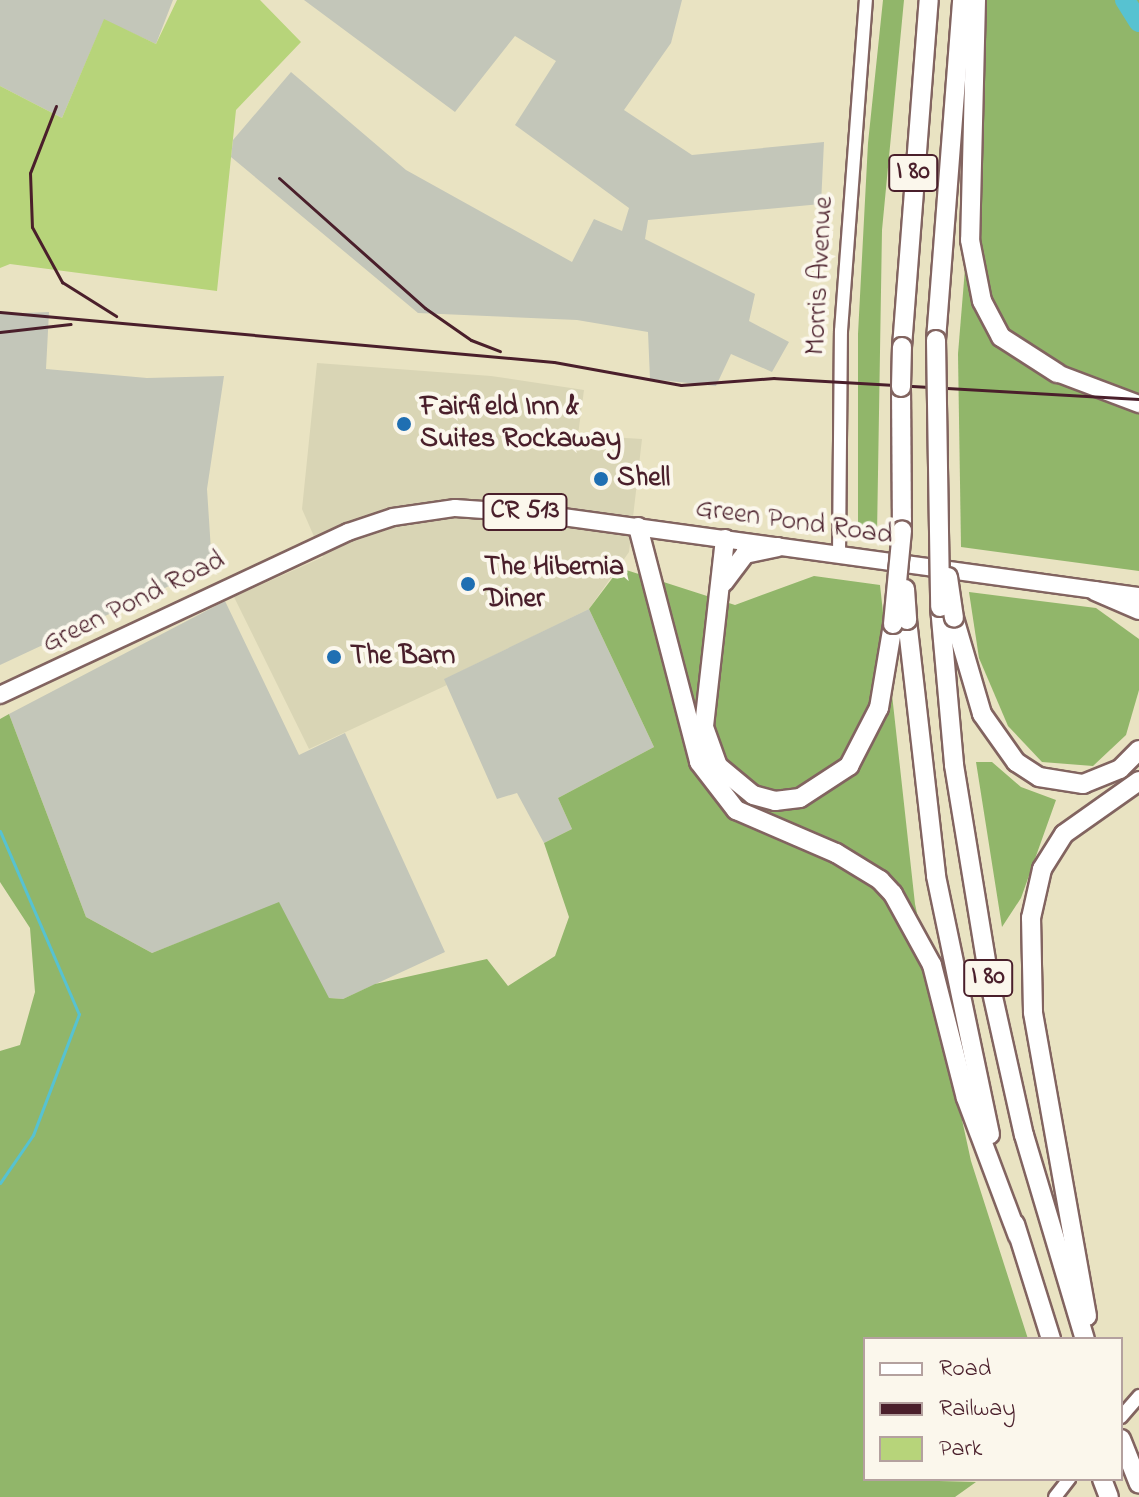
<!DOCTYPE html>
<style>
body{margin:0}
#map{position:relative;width:1139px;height:1497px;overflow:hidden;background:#e9e3c2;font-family:"Indie Flower",sans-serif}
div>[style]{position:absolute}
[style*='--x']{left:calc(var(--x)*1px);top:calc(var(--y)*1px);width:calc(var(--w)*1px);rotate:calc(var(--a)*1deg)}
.built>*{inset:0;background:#d9d5b5}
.industrial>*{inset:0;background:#c3c6b9}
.green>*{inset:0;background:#b7d47a}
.forest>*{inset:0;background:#91b66a}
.stream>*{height:3px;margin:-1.5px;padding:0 1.5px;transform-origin:1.5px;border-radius:1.5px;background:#57c2d1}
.river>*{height:20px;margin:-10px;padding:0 10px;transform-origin:10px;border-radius:10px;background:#57c2d1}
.roads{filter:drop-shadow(2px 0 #826460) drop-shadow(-2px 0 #826460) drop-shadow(0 2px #826460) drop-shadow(0 -2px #826460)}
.tertiary>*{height:12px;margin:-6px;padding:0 6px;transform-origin:6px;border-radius:6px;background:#fff}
.primary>*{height:16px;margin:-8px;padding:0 8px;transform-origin:8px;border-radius:8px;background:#fff}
.motorway>*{height:18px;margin:-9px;padding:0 9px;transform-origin:9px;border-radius:9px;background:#fff}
.rail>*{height:3px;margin:-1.5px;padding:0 1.5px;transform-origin:1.5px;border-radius:1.5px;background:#4a1f2b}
.bridges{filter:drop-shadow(2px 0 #826460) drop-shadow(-2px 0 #826460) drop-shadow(0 2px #826460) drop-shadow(0 -2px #826460)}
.motorway-bridge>*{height:18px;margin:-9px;padding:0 9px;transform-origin:9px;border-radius:9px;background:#fff}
.dots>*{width:22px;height:22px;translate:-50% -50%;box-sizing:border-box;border:4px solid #fbf7ec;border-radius:50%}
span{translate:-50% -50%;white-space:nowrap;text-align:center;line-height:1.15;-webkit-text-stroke:8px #fbf7ec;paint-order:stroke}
.shield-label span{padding:2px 6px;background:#fbf7ec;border:2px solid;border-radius:6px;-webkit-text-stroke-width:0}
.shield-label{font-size:26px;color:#4a1f2b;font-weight:700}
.street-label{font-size:28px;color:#4a1f2b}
.poi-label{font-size:28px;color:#4a1f2b;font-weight:700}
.left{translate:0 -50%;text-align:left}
.legend{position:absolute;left:863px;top:1337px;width:260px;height:144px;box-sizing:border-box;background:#fbf7ec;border:2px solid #b4a19f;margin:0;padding:10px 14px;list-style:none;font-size:24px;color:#4a1f2b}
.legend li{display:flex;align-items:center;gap:16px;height:40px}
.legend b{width:40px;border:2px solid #b4a19f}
</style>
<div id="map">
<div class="built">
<div style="clip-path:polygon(317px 363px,491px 376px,584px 390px,578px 435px,642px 439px,629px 552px,589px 609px,445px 679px,447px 685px,309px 749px,234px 597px,323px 557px,302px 509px)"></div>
</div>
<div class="industrial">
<div style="clip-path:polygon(0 0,173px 0,156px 44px,104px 20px,62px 118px,0 86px)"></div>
<div style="clip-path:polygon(304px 0,682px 0,671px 43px,624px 110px,692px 155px,824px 142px,821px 204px,648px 220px,645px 239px,755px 294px,749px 321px,789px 342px,772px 372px,731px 354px,716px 386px,650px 379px,648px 332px,577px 320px,418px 313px,231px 157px,233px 140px,291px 72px,406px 170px,572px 262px,594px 219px,622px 231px,629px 208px,515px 125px,556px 61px,515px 36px,455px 112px)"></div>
<div style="clip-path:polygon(49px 312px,46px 369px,147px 378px,224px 376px,207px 489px,212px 566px,0 665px,0 314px)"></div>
<div style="clip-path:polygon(225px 601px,299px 755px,345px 733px,445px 952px,343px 999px,328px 998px,279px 903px,152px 953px,86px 917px,9px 714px)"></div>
<div style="clip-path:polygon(589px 609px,654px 747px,558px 798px,572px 829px,544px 843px,517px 793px,497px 799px,444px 679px)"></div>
</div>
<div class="green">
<div style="clip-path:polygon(177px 0,260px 0,301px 42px,236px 110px,217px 291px,10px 264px,0 268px,0 86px,62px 118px,104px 19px,156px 44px)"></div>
</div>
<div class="forest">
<div style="clip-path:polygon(883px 0,904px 0,882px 230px,877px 535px,858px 523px,858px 334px,868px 143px)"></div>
<div style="clip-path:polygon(987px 0,1139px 0,1139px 571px,961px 547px,958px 354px)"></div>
<div style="clip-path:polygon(620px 568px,735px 605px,814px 576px,880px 585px,915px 904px,971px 1161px,1028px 1339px,865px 1339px,865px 1479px,976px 1482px,955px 1497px,0 1497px,0 1051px,20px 1045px,35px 992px,30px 928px,0 882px,0 719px,9px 714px,86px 917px,152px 953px,279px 902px,329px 998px,343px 999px,375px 984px,487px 959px,508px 986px,555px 956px,569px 917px,544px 843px,572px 829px,558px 798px,654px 747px,589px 609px)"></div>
<div style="clip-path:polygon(969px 592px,1096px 608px,1139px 639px,1139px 690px,1126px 735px,1093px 766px,1042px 762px,1008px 726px,979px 658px)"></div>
<div style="clip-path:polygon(976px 762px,992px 762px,1021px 787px,1056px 800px,1021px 898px,1002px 927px)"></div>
</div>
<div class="stream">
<div style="--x:0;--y:831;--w:199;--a:66.7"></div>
<div style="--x:79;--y:1014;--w:129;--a:110.8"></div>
<div style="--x:33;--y:1135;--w:58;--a:124.5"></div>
</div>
<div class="river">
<div style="--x:1125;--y:0;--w:26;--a:58"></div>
</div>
<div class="roads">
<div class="tertiary">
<div style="--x:839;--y:555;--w:224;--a:-89.5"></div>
<div style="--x:841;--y:331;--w:332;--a:-85.7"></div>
<div style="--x:1121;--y:1417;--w:28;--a:-49"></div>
<div style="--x:1055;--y:1497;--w:23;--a:-52"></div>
</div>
<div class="primary">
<div style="--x:1057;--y:373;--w:88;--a:20.7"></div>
<div style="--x:0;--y:695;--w:384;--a:-25.1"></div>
<div style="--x:348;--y:532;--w:47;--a:-18.4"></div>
<div style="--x:393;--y:517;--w:63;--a:-8.3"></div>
<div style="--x:455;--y:508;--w:86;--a:4"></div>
<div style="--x:541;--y:514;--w:604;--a:7.81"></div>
</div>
<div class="motorway">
<div style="--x:976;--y:0;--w:240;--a:91.4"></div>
<div style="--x:970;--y:240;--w:62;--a:78.9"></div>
<div style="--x:982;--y:301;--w:41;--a:62.2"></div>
<div style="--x:1001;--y:337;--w:67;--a:32.7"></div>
<div style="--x:936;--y:340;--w:341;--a:-85.6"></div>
<div style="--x:902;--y:347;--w:348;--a:-85.6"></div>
<div style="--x:901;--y:387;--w:143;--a:89.6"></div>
<div style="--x:638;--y:527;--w:243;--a:75.4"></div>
<div style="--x:699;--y:762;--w:61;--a:52.4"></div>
<div style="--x:736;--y:810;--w:109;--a:23.3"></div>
<div style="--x:836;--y:853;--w:52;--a:31.5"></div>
<div style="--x:880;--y:880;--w:19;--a:47"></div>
<div style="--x:893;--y:894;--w:81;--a:61.2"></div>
<div style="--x:932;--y:965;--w:137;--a:75.7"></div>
<div style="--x:966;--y:1098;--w:147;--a:69.4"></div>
<div style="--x:725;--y:539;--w:189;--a:96.4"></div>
<div style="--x:704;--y:727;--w:41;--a:70.3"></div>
<div style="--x:718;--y:766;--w:45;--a:39.6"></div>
<div style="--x:753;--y:795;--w:23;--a:15"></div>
<div style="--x:775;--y:801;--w:25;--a:-7"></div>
<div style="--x:800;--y:798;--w:59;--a:-33.1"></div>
<div style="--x:849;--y:766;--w:65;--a:-62.7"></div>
<div style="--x:879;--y:708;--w:85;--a:-80.5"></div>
<div style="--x:724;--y:582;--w:35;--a:-53"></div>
<div style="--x:745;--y:554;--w:33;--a:-12"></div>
<div style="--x:1095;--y:591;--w:48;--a:23.4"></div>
<div style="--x:940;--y:607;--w:159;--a:84.9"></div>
<div style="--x:954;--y:765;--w:217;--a:80.7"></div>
<div style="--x:989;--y:979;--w:160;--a:77.4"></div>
<div style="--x:1024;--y:1135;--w:213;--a:73.4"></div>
<div style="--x:954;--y:618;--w:100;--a:73.7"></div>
<div style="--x:982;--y:714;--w:59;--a:54.7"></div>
<div style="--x:1016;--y:762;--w:27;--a:33"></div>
<div style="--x:1039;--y:777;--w:45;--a:9"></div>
<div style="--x:1083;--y:784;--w:40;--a:-22"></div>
<div style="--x:1120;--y:769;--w:27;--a:-45"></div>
<div style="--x:907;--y:620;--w:258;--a:83.5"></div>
<div style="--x:936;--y:876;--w:264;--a:78.2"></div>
<div style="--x:1015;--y:1224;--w:121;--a:72.6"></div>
<div style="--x:1087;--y:1316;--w:309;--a:-100.1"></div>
<div style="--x:1033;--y:1012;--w:94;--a:-91.2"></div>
<div style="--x:1031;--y:918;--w:50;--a:-77.3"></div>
<div style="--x:1042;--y:869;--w:41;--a:-57.8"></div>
<div style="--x:1064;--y:834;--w:92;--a:-35.2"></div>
<div style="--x:1121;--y:1439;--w:48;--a:68.2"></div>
<div style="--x:1102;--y:1479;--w:19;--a:69"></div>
</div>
</div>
<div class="rail">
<div style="--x:56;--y:106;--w:72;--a:111.2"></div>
<div style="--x:30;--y:173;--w:54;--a:87.9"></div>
<div style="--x:32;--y:227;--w:63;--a:61.4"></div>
<div style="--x:62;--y:282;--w:64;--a:32.2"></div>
<div style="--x:279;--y:178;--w:195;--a:41.7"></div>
<div style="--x:425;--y:308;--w:56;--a:34.8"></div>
<div style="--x:471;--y:340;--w:31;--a:21"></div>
<div style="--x:0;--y:312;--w:556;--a:5.16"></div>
<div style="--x:554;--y:362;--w:129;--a:10.3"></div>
<div style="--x:681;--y:385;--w:93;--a:-4.3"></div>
<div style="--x:774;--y:378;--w:366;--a:3.3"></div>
<div style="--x:0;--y:332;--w:71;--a:-6.4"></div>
</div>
<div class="bridges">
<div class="motorway-bridge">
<div style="--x:936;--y:340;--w:267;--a:89.1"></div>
<div style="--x:901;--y:387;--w:40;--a:-88.6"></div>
<div style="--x:948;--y:577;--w:41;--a:81.7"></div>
<div style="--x:905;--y:589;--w:31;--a:86"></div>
<div style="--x:893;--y:624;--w:94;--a:-84.5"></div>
</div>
</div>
<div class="dots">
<div style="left:404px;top:424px;background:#1f6fb2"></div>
<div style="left:601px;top:479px;background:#1f6fb2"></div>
<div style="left:468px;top:584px;background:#1f6fb2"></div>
<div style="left:334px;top:657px;background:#1f6fb2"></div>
</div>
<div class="shield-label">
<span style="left:913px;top:173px">I 80</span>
<span style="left:525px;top:512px">CR 513</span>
<span style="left:988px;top:978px">I 80</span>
</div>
<div class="street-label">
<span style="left:821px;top:276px;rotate:-87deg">Morris Avenue</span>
<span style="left:794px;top:523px;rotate:8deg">Green Pond Road</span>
<span style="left:134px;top:603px;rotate:-26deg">Green Pond Road</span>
</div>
<div class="poi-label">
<span class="left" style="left:420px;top:424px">Fairfield Inn &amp;<br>Suites Rockaway</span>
<span class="left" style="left:617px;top:479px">Shell</span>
<span class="left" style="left:484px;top:584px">The Hibernia<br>Diner</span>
<span class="left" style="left:350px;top:657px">The Barn</span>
</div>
<ul class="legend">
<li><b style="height:10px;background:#fff"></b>Road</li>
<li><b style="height:10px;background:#4a1f2b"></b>Railway</li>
<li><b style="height:22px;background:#b7d47a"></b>Park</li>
</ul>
</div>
